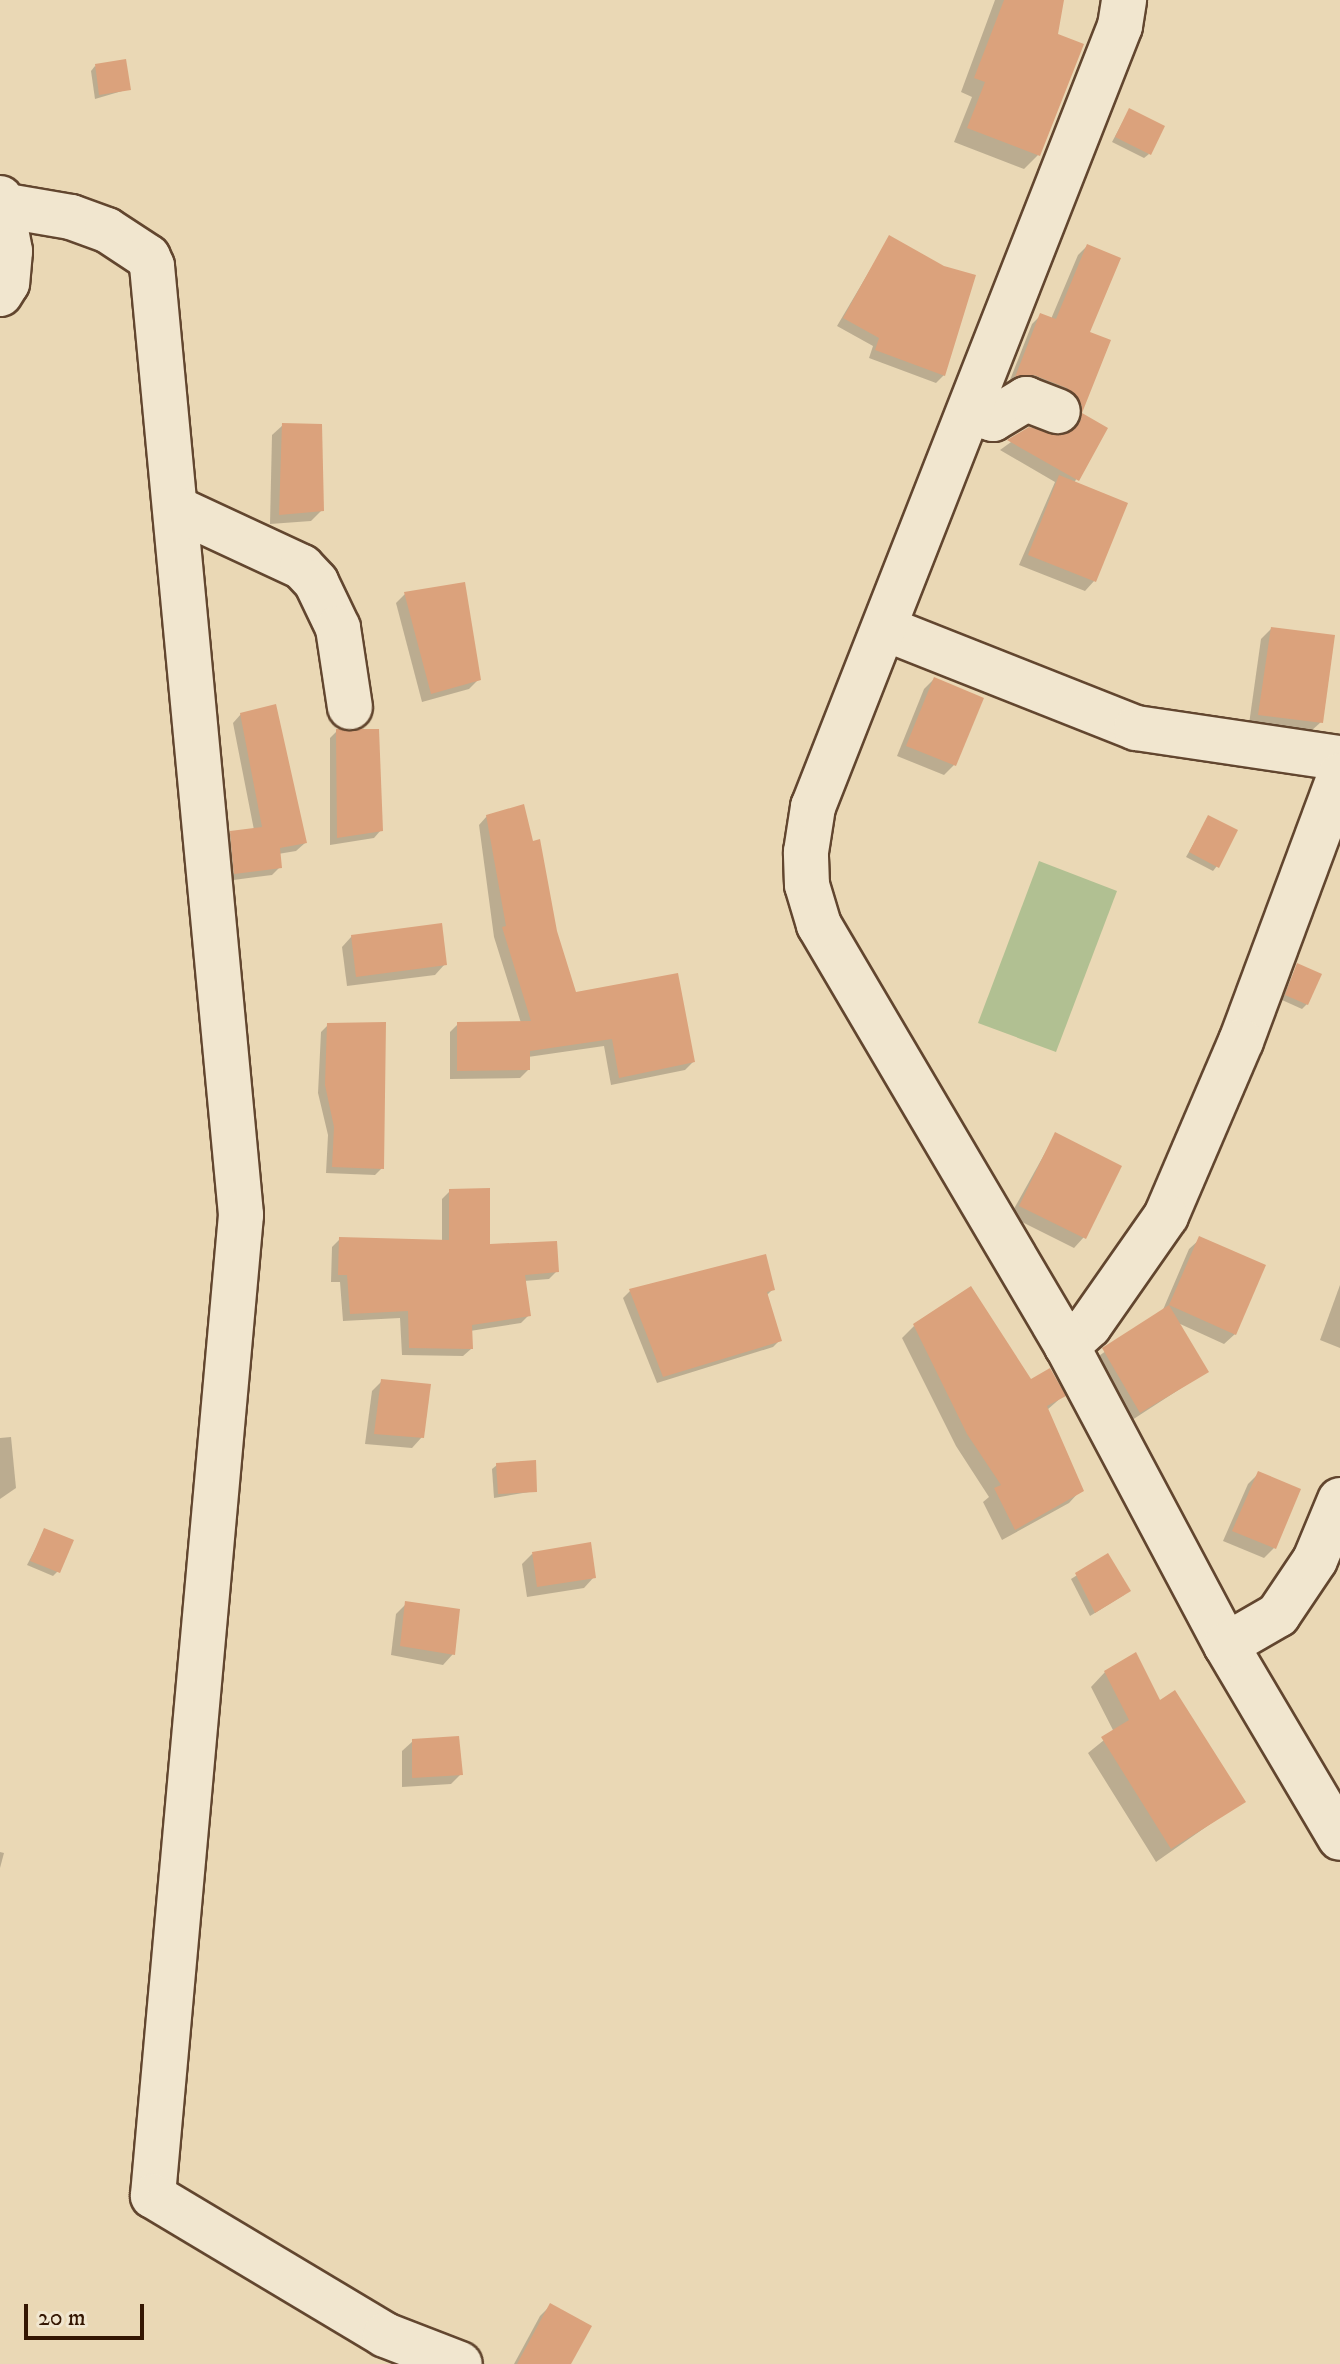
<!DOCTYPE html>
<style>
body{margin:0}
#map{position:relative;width:1340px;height:2364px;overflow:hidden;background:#ead8b5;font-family:"IM FELL DW Pica",serif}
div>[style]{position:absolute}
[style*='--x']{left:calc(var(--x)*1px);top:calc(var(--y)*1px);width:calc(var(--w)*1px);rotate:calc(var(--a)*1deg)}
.green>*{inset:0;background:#b1c092}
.shadow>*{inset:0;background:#0003}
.building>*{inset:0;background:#dba27c}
.roads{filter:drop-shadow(2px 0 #62462f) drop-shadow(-2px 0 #62462f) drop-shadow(0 2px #62462f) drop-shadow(0 -2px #62462f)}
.minor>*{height:44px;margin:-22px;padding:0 22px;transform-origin:22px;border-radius:22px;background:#f1e6cf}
span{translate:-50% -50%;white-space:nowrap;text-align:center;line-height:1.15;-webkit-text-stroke:6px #f1e6cf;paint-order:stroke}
.scale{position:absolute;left:24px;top:2304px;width:120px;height:36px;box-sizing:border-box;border:4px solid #341602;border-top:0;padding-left:10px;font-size:24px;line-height:28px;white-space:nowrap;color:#341602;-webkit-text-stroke:6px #f1e6cf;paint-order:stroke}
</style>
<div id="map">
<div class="green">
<div style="clip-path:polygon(1039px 861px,1117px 891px,1056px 1052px,978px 1023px)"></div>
</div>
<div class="shadow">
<div style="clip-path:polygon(995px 0,1062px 0,1038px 155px,1024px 169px,954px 142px,972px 97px,961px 92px)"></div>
<div style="clip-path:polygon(95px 66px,129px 89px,95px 99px,91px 71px)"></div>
<div style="clip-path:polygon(1129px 110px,1149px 154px,1144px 158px,1112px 142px)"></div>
<div style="clip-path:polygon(889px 238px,943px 268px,944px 375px,936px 383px,869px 358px,873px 346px,837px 326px)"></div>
<div style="clip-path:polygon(1087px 246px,1087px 333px,1108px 341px,1080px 414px,1106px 428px,1074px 483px,1095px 580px,1085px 591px,1019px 565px,1055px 482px,1000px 450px,1029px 429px,1063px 438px,1073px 430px,1074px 416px,1008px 385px,1032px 324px,1041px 315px,1051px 319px,1078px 255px)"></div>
<div style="clip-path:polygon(283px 425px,322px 510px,311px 521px,270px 524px,272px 435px)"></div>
<div style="clip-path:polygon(405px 594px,478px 680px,469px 689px,422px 702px,396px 603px)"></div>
<div style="clip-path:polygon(1271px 629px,1321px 722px,1310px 732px,1249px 724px,1261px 639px)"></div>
<div style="clip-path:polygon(934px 679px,954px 765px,944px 775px,897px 756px,924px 689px)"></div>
<div style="clip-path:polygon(241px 714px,305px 843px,296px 851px,278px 854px,280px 867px,272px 875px,226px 881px,223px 842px,231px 833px,254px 830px,233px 723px)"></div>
<div style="clip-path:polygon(337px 731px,381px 830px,374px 838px,330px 845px,330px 738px)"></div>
<div style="clip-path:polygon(487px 816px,556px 932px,575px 995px,693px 1062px,685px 1070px,611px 1085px,604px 1046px,528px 1057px,528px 1070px,520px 1078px,450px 1079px,450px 1032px,458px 1024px,521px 1023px,494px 937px,479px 825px)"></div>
<div style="clip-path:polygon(1209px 817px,1217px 866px,1213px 871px,1186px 857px)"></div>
<div style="clip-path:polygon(352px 936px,445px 964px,435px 975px,347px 986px,342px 947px)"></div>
<div style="clip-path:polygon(1297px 965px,1307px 1004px,1302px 1009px,1282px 1000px)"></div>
<div style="clip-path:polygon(328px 1025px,382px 1168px,375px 1175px,326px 1173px,328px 1135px,318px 1093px,321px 1032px)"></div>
<div style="clip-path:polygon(1055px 1135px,1084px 1237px,1074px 1248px,1010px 1216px)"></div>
<div style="clip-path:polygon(450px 1191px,488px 1246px,557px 1271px,549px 1279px,524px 1281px,529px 1315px,521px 1323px,470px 1331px,471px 1349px,463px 1356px,402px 1355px,400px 1318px,343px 1321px,340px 1282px,331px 1282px,332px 1247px,340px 1239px,442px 1242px,442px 1199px)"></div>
<div style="clip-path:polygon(1200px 1239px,1235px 1334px,1224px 1344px,1178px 1323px,1206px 1372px,1129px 1422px,1093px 1360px,1162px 1312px,1189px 1249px)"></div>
<div style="clip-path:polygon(1340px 1285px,1340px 1348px,1320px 1340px)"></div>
<div style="clip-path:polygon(773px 1289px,766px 1296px,780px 1340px,773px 1347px,657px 1383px,623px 1298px,630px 1291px)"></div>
<div style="clip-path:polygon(914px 1326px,1063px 1396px,1047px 1410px,1081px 1490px,1069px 1503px,1002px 1540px,983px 1502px,989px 1497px,956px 1446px,902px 1338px)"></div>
<div style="clip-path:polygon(382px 1381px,422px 1437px,412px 1448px,365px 1444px,372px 1391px)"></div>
<div style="clip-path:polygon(11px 1437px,16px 1488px,0 1499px,0 1438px)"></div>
<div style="clip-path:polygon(497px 1465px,535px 1491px,494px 1498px,492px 1469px)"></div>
<div style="clip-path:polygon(1258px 1474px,1274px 1548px,1264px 1558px,1223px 1541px,1248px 1484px)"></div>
<div style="clip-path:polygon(45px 1530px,58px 1571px,53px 1576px,27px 1565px)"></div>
<div style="clip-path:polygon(532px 1554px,594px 1577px,584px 1588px,527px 1597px,522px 1564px)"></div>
<div style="clip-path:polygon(1107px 1556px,1124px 1595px,1090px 1616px,1071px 1579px)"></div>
<div style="clip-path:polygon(406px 1604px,453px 1654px,443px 1665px,391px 1655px,396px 1614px)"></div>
<div style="clip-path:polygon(1105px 1672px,1159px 1703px,1243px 1801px,1156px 1862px,1088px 1753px,1114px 1732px,1091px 1687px)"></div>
<div style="clip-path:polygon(413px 1741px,461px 1774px,451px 1784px,402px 1787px,402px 1751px)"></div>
<div style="clip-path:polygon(0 1852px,4px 1853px,0 1868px)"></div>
<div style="clip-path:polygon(550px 2306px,569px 2364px,514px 2364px,540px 2316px)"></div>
</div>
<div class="building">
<div style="clip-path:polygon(1004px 0,1064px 0,1058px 34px,1084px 44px,1040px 156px,967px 128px,985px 82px,974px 78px)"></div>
<div style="clip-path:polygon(126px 59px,131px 90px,99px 95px,95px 64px)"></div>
<div style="clip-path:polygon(1129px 108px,1165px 126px,1151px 155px,1115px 137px)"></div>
<div style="clip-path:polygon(889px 235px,944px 266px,976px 275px,945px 376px,875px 350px,879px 338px,843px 318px)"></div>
<div style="clip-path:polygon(1087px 244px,1121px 258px,1090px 332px,1111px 340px,1082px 413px,1108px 428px,1079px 481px,1007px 440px,1029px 427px,1063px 435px,1081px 420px,1082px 406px,1067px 388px,1034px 375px,1015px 377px,1040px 313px,1056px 319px)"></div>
<div style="clip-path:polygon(282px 423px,322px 424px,324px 511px,279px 515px)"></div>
<div style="clip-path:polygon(1059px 475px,1128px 503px,1096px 582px,1028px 555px)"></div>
<div style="clip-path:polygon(465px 582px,481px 680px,431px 694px,404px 592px)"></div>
<div style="clip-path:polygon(1271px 627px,1335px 635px,1323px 723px,1258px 715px)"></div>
<div style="clip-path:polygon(934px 677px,984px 698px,956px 766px,906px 746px)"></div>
<div style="clip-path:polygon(276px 704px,307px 843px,280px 848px,282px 868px,234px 874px,230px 831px,262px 827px,240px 713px)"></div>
<div style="clip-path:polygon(336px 729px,379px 729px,383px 831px,337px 838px)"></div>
<div style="clip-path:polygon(524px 804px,533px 841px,540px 839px,557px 931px,576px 992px,678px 973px,695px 1062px,619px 1078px,612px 1039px,530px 1051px,530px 1070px,457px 1071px,457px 1022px,531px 1021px,502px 927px,506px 926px,486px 815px)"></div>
<div style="clip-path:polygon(1208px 815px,1238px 830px,1219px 868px,1189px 852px)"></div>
<div style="clip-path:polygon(442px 923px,447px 965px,356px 977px,351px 935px)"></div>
<div style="clip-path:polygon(1297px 963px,1322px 974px,1308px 1005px,1285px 995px)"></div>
<div style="clip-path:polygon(386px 1022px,384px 1169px,332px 1167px,334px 1127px,325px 1085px,327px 1023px)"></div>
<div style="clip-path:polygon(1055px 1132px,1122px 1166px,1086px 1239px,1019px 1206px)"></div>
<div style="clip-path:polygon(490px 1188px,490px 1244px,557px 1241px,559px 1272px,525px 1275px,531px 1316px,472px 1325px,473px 1349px,409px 1348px,408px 1311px,350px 1314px,347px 1275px,338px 1275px,339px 1237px,449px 1240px,449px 1189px)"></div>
<div style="clip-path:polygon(1199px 1236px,1266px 1265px,1236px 1335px,1169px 1305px)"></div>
<div style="clip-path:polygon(766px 1254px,775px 1290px,767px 1292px,782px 1341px,663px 1377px,629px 1289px)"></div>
<div style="clip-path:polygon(971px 1286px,1031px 1379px,1050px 1368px,1066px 1396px,1047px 1406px,1084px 1491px,1015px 1530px,994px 1488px,1001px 1485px,967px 1434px,913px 1324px)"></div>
<div style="clip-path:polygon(1169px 1305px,1209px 1372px,1140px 1413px,1102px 1348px)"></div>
<div style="clip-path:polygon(381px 1379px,431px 1384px,424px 1438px,374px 1434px)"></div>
<div style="clip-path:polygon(536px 1460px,537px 1492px,498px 1494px,496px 1463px)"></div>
<div style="clip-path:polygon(1258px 1471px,1301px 1489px,1276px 1549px,1232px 1531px)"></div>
<div style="clip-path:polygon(44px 1528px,74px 1540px,60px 1573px,30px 1561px)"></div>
<div style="clip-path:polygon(591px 1542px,596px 1578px,537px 1587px,532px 1552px)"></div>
<div style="clip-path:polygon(1108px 1553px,1131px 1591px,1095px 1613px,1075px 1573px)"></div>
<div style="clip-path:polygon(405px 1601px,460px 1609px,455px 1655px,400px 1646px)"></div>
<div style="clip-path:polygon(1136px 1652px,1160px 1700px,1175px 1690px,1246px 1802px,1171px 1849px,1101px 1737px,1129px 1720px,1104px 1671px)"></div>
<div style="clip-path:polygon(459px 1736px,463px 1775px,412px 1778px,412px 1739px)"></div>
<div style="clip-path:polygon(550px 2303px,592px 2326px,571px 2364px,517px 2364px)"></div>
</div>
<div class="roads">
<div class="minor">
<div style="--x:0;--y:198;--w:54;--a:79.3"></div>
<div style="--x:10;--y:251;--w:32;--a:95"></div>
<div style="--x:7;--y:283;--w:13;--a:122"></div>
<div style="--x:1;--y:205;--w:71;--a:9.7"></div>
<div style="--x:71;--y:217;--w:38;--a:20"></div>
<div style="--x:107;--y:230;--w:49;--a:33.4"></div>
<div style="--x:148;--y:257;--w:10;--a:66"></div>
<div style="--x:152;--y:266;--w:953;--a:84.64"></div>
<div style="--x:241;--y:1215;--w:985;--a:95.13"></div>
<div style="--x:153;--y:2196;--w:270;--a:30.9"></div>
<div style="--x:385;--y:2335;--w:80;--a:21.1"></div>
<div style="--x:970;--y:412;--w:24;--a:17"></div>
<div style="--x:993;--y:419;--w:39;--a:-31"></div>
<div style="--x:1026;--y:399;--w:34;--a:21"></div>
<div style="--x:175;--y:508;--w:140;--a:24.9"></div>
<div style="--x:302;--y:567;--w:21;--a:47"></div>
<div style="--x:316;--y:582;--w:51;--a:64.4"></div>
<div style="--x:338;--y:628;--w:80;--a:81.4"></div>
<div style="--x:886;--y:629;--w:269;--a:21.6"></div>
<div style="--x:1136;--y:728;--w:206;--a:8.4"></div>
<div style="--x:1340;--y:775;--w:284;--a:110.4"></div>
<div style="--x:1241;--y:1041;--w:190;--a:113.2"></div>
<div style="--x:1166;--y:1216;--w:134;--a:125"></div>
<div style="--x:1089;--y:1326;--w:30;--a:138"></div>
<div style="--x:1067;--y:1346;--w:339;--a:62"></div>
<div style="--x:1226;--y:1645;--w:224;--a:59.4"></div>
<div style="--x:1067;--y:1346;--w:489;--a:-120.5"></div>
<div style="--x:819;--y:925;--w:42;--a:-106.7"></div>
<div style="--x:807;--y:885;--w:33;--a:-92"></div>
<div style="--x:806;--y:852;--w:46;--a:-81.2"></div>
<div style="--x:813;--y:807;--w:839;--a:-68.54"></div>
<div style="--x:1120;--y:26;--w:26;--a:-81"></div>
<div style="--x:1226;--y:1645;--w:60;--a:-30"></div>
<div style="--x:1278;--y:1615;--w:66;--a:-56.1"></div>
<div style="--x:1315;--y:1560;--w:65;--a:-67.4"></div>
</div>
</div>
<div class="scale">20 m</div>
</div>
